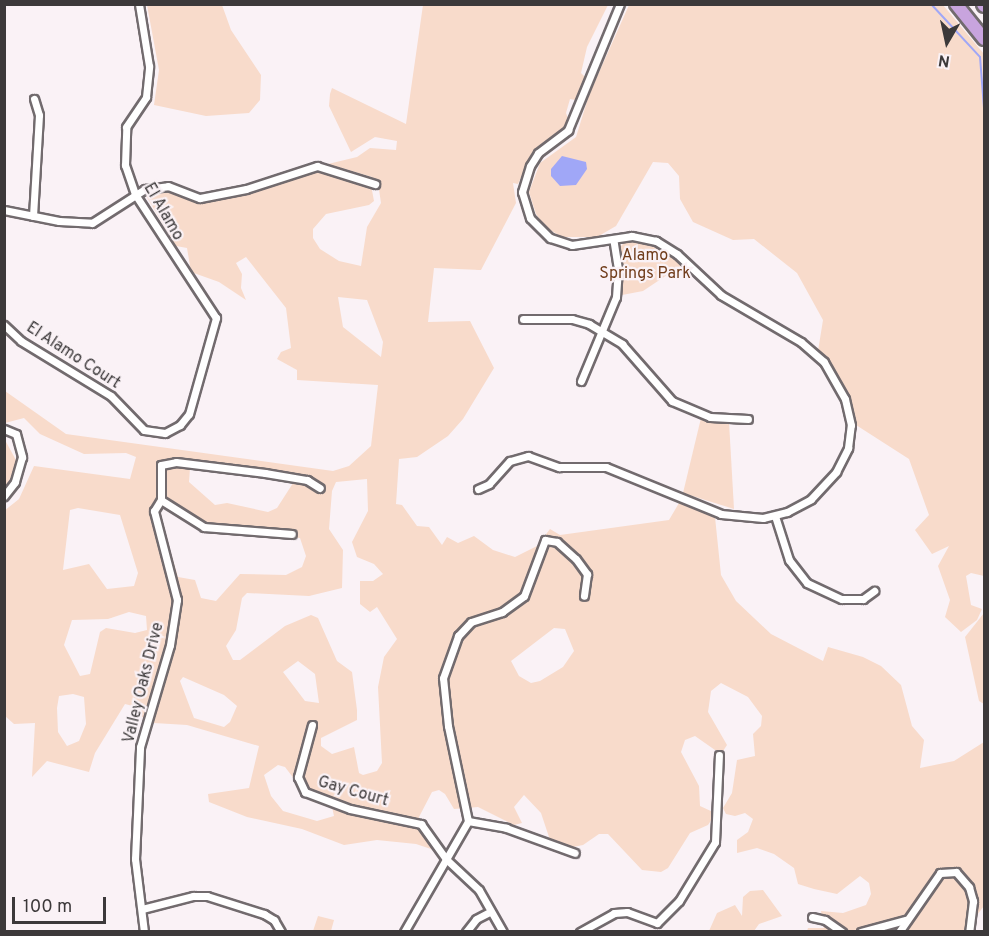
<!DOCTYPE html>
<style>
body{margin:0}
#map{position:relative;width:989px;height:936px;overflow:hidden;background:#faf2f6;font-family:Overpass,sans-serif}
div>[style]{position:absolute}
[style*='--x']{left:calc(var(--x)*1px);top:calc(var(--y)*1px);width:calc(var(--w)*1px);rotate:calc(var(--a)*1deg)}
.green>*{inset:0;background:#f8dbcb}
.water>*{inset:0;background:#a0a7f7}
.stream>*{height:2px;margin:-1px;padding:0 1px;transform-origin:1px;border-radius:1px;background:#a0a7f7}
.roads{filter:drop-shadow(2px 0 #726b6e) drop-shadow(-2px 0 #726b6e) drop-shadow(0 2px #726b6e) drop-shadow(0 -2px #726b6e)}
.street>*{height:7px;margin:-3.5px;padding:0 3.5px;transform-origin:3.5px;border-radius:3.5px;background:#fff}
.highway>*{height:12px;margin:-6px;padding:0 6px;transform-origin:6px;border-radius:6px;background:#c8a4de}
span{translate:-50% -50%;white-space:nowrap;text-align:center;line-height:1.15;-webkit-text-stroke:4.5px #faf2f6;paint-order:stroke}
.street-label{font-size:16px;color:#3c393a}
.park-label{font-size:16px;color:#703c1a}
.frame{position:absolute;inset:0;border:6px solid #3c393a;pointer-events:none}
.north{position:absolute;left:917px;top:12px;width:60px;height:60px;-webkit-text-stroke:4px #faf2f6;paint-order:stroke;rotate:189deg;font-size:16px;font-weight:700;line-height:24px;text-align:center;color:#3c393a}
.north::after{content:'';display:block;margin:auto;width:21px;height:27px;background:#3c393a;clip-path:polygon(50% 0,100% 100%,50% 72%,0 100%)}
.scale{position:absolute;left:12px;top:897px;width:94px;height:27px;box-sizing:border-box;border:3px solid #3c393a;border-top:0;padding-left:8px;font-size:18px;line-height:21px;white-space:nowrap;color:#3c393a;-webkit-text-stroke:4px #faf2f6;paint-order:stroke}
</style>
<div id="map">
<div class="green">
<div style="clip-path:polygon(147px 5px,222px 5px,231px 30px,261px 75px,260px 100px,249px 113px,206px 116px,154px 105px,159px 70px)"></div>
<div style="clip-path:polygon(evenodd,423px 5px,608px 5px,587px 47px,581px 73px,585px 77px,576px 100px,570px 99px,566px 113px,569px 121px,564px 132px,531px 155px,518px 184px,513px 183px,516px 203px,481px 270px,434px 268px,428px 322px,470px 321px,494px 368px,463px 419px,448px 436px,417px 457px,399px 459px,396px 504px,402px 505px,417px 526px,429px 527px,442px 545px,447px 537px,458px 543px,474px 536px,493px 550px,515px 557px,537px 546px,550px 529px,560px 535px,669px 520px,679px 503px,715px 517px,721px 575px,736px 601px,771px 634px,823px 661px,828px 647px,863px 657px,881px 666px,901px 685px,912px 726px,924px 740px,920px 768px,954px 761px,984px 742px,984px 906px,977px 915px,974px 931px,807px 931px,808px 928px,824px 928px,821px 911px,843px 913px,866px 905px,871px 894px,869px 883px,860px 876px,837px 894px,814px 889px,798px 884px,794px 868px,774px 854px,757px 848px,737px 853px,737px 840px,748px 832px,753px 819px,745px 813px,735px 816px,726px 814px,723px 808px,732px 793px,737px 760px,755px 756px,753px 734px,761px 726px,762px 716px,748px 697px,721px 683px,711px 691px,708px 712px,727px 745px,723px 751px,715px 750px,695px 736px,685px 740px,681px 752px,699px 786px,700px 806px,713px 812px,712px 819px,708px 825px,690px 833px,668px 868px,661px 872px,642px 870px,608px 834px,599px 834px,583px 845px,573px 847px,550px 840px,541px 813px,524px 795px,514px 807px,522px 823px,514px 825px,478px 807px,454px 809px,445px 794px,439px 790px,432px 792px,419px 817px,423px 833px,434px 850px,416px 844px,377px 840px,344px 845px,302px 829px,247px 817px,209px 802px,208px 794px,249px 788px,259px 746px,187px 725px,154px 723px,142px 717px,137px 707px,125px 704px,95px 753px,89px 772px,47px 761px,32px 777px,35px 723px,14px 724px,5px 716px,4px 511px,19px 499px,34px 466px,130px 479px,136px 457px,126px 453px,84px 454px,40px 434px,24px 418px,5px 423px,5px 391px,66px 434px,333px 471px,349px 466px,371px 446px,378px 385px,297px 380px,297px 370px,277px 359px,281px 352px,291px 348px,286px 308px,246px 257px,236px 263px,242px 274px,241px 288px,246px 300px,219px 282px,191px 272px,187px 248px,176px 246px,145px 194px,171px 190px,191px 200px,210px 200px,261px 188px,315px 169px,371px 185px,374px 201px,369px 205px,326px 214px,313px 229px,313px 238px,320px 249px,339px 261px,361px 266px,367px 227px,381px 203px,378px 183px,372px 177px,328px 164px,357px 157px,370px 148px,396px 150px,397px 141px,375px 137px,351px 152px,329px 106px,330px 94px,332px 88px,406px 124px,423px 5px,338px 297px,367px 300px,383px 342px,381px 357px,343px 327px,338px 297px,423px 5px,168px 458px,305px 475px,320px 483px,316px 488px,295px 480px,277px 508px,268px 512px,227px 503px,215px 505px,189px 482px,190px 468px,171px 465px,168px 458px,423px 5px,367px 479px,368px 511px,352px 542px,357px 557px,374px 564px,383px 574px,373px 581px,360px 581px,360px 604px,370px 612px,377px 607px,397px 639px,384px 657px,378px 687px,382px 763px,377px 771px,363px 775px,359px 773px,354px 747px,332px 754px,321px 746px,321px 738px,357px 720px,357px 710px,352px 672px,337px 661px,318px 618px,311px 615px,285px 626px,240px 660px,233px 660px,226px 646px,236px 630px,242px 598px,247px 593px,309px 596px,342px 588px,343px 550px,329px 529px,332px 491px,336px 482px,367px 479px,423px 5px,162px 507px,167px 507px,204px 531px,300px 538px,306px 556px,302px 567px,286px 575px,240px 574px,216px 601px,201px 598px,195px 580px,178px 577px,159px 512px,162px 507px,423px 5px,78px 508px,120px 515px,138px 573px,134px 586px,107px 589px,89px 564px,63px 570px,70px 510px,78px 508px,423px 5px,129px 612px,146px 616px,147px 630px,135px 633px,106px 628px,100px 632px,90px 674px,80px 676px,64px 645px,72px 620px,108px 619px,129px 612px,423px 5px,554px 628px,565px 629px,574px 651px,563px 667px,540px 681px,531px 683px,519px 676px,511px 661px,554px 628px,423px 5px,298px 661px,315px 674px,319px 703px,305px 701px,283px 672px,298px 661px,423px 5px,183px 677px,224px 695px,237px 706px,230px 722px,224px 727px,194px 718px,180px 681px,183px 677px,423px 5px,73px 694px,84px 697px,86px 724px,79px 741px,67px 746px,58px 732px,57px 708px,59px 696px,73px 694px,423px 5px,278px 765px,285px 767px,311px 801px,332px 807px,334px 816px,317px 821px,283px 811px,271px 796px,264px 775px,278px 765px)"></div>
<div style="clip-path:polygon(629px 5px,943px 5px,984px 54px,984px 576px,971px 573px,966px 576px,971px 605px,982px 609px,977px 620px,961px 632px,945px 617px,950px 600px,938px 566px,949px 546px,932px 554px,915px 530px,929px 515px,909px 459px,856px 425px,849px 399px,818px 351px,823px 320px,797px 273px,754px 239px,733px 240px,693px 222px,680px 199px,679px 176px,668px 163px,653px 162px,616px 226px,597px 237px,562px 237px,545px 227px,536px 214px,529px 192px,540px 163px,576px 137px,589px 95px)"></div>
<div style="clip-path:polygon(627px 240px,661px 248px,682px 265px,643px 291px,622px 295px,619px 248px)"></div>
<div style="clip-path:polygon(701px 418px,729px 422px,734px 509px,683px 493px)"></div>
<div style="clip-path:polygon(5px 440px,17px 462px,16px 473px,5px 487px)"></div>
<div style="clip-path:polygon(984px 613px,984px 704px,979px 701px,965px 637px)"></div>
<div style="clip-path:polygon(763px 890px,782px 916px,759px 924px,754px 931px,709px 931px,717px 913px,735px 905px,742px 916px,743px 897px,750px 891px)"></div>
<div style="clip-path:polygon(318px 916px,334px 920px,331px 931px,313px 931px)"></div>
</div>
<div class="water">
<div style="clip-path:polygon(562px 156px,586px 162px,587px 169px,576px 185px,560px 186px,551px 176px,551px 169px)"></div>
</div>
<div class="stream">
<div style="--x:931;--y:4;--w:72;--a:47.2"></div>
<div style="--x:980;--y:57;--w:51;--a:85.5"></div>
</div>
<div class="roads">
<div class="street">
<div style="--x:4;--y:210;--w:56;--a:11.3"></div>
<div style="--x:59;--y:221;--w:33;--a:3"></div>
<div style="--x:92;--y:223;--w:63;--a:-32.7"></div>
<div style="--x:145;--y:189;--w:23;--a:-7"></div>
<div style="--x:168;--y:186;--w:34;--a:21"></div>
<div style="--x:200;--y:198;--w:47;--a:-11.1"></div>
<div style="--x:246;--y:189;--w:75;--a:-17.9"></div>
<div style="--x:317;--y:166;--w:61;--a:17.2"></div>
<div style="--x:33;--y:216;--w:101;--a:-86.6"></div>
<div style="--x:39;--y:115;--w:17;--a:-107"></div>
<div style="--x:523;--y:319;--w:49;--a:0"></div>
<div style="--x:572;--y:319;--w:18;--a:16"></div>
<div style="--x:589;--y:324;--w:39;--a:31"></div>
<div style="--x:622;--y:344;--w:76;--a:48.7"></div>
<div style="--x:672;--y:401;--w:41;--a:22.8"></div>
<div style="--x:710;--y:417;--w:38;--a:3"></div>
<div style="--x:4;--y:325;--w:23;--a:43"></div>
<div style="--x:21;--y:341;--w:105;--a:31.4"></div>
<div style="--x:111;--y:396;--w:47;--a:45.9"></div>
<div style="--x:144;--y:430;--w:21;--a:8"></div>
<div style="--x:165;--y:433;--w:17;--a:-28"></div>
<div style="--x:180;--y:425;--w:14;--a:-51"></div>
<div style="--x:189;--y:414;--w:100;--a:-74.3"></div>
<div style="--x:216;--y:318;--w:148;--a:-123.2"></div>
<div style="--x:135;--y:194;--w:31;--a:-109"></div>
<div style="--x:125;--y:165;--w:38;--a:-88"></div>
<div style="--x:126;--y:127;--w:36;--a:-56"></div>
<div style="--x:146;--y:97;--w:31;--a:-84"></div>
<div style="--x:149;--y:66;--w:63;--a:-99.2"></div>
<div style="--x:581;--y:381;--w:91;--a:-67.4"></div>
<div style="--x:616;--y:297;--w:28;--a:-86"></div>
<div style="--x:618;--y:269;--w:30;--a:-99"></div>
<div style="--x:4;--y:429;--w:13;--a:23"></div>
<div style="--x:16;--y:434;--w:24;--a:75"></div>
<div style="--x:22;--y:457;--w:26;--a:106"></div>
<div style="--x:15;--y:482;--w:18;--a:128"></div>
<div style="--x:478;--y:489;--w:12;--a:-24"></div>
<div style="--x:489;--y:484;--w:31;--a:-48"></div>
<div style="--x:510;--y:461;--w:19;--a:-16"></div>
<div style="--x:528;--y:456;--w:33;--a:20"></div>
<div style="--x:559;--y:467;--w:47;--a:0"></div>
<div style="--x:606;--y:467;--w:124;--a:22.2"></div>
<div style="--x:721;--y:514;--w:42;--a:5.4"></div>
<div style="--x:763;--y:518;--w:25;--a:-14"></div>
<div style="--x:787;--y:512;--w:27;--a:-28"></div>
<div style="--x:811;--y:499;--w:37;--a:-47"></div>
<div style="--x:836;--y:472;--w:27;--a:-63"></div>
<div style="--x:848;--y:448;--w:23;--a:-83"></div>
<div style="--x:851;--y:425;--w:27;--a:-103"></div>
<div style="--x:845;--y:399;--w:43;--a:-119.6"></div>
<div style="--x:824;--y:362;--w:30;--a:-139"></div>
<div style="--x:801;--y:342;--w:93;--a:-149.6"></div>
<div style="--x:721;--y:295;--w:60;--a:-137"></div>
<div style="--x:677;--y:254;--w:25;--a:-148"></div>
<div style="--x:656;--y:241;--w:25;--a:-168"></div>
<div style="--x:632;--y:236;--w:61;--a:171.5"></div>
<div style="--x:572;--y:245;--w:23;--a:-162"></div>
<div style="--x:550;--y:238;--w:28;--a:-135"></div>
<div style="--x:530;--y:218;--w:27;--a:-107"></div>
<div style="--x:522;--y:192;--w:27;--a:-73"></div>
<div style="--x:530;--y:166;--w:15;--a:-58"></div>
<div style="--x:538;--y:153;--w:38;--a:-37"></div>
<div style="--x:568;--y:130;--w:136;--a:-67.6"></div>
<div style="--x:161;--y:500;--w:51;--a:32.1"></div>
<div style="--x:204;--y:527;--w:88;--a:4.5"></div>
<div style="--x:775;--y:516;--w:46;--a:72.3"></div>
<div style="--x:789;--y:560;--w:29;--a:52"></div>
<div style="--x:807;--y:583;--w:38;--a:25"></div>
<div style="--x:842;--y:599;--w:21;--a:0"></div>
<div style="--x:863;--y:599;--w:14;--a:-36"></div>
<div style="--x:312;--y:725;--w:54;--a:105.1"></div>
<div style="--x:298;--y:777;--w:17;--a:65"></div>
<div style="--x:305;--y:792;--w:48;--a:20.7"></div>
<div style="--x:350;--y:809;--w:73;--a:11.9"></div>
<div style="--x:421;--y:824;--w:43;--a:54.5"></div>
<div style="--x:446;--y:859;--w:45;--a:43.2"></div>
<div style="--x:479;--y:890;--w:48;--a:60.3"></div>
<div style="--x:468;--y:821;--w:97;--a:-101.9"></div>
<div style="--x:448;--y:726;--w:48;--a:-95.9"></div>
<div style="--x:443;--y:678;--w:45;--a:-70.3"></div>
<div style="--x:458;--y:636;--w:19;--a:-47"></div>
<div style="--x:471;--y:622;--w:33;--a:-18"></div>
<div style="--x:502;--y:612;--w:27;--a:-36"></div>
<div style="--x:524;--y:596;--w:60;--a:-69.4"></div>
<div style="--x:545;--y:540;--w:12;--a:9"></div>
<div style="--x:557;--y:542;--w:25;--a:42"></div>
<div style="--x:576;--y:559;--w:19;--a:54"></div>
<div style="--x:587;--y:574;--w:22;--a:98"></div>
<div style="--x:468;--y:821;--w:39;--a:10"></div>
<div style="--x:506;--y:828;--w:73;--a:19.9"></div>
<div style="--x:142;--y:909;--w:53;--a:-14.3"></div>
<div style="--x:193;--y:896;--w:14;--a:0"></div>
<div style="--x:207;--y:896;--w:60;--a:17.5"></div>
<div style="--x:264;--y:914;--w:12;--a:31"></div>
<div style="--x:274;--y:920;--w:14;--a:60"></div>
<div style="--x:812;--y:917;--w:13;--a:13"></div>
<div style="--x:825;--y:920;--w:21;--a:35"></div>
<div style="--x:144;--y:932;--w:74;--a:-97"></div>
<div style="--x:135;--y:859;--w:112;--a:-87.4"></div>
<div style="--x:140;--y:747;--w:106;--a:-73.6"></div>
<div style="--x:170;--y:645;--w:46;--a:-81.2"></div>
<div style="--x:177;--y:600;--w:92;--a:-104.5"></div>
<div style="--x:154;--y:511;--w:13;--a:-58"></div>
<div style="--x:161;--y:500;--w:35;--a:-90"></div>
<div style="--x:161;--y:465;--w:15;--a:-11"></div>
<div style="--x:176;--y:462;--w:90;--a:7"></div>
<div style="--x:265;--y:473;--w:43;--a:9.5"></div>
<div style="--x:307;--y:480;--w:15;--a:32"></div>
<div style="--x:404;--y:932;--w:128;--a:-60"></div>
<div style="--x:466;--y:932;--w:16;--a:-52"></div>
<div style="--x:476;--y:919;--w:16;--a:-27"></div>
<div style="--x:580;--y:932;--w:39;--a:-29"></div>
<div style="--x:614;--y:913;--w:13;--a:-4"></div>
<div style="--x:627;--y:912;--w:32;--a:20"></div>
<div style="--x:657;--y:923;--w:31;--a:-45"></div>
<div style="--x:679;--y:901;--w:69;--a:-58.6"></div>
<div style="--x:715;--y:842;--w:87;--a:-87.4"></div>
<div style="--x:861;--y:932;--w:46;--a:-15.3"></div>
<div style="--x:899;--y:932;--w:72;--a:-55.2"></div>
<div style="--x:940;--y:873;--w:16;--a:-4"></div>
<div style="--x:956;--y:872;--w:20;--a:49"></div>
<div style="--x:969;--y:887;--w:15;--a:74"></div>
<div style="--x:973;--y:901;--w:31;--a:97"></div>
</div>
<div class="highway">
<div style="--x:956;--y:4;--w:45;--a:51.3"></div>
<div style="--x:983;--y:4;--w:2;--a:63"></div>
</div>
</div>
<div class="street-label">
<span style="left:163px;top:212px;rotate:60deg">El Alamo</span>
<span style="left:73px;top:356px;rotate:33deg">El Alamo Court</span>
<span style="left:144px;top:683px;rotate:-76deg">Valley Oaks Drive</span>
<span style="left:353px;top:792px;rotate:16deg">Gay Court</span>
</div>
<div class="park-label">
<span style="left:645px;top:265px">Alamo<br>Springs Park</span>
</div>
<div class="frame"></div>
<div class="north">N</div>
<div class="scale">100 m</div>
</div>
